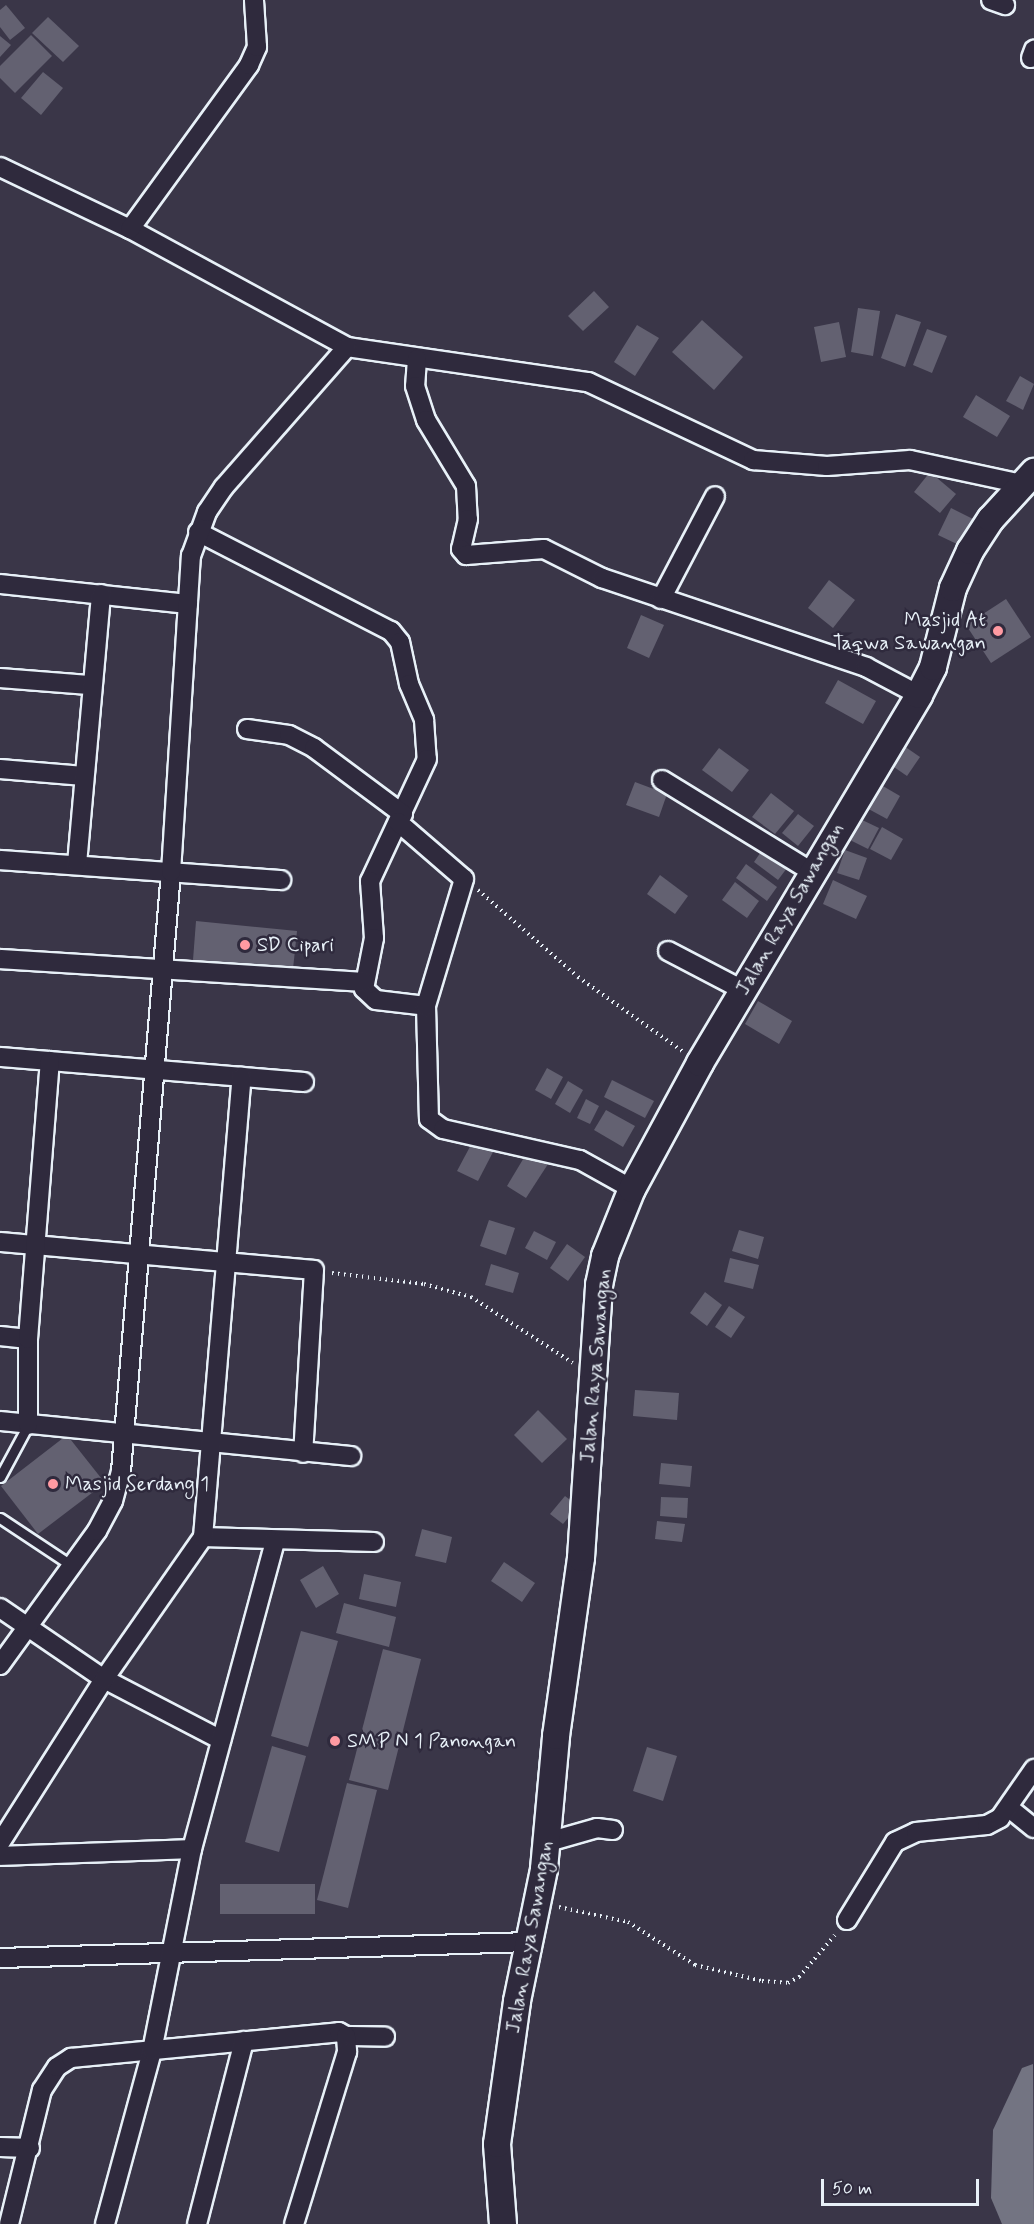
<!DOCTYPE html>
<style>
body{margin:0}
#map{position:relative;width:1034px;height:2224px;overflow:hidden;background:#3a3648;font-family:Mynerve,sans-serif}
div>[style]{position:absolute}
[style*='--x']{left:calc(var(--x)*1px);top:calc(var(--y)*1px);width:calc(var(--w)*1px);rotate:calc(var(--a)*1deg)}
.water>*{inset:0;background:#737482}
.building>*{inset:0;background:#636171}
.path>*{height:4px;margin-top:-2px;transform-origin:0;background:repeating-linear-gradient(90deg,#e8f1f8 0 1.5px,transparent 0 6px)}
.roads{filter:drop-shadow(2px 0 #e8f1f8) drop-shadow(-2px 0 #e8f1f8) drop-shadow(0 2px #e8f1f8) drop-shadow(0 -2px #e8f1f8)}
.lane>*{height:9px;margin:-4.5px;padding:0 4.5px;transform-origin:4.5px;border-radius:4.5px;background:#2f2a3d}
.street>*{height:18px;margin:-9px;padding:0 9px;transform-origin:9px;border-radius:9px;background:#2f2a3d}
.secondary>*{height:26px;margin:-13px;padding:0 13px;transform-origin:13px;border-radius:13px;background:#2f2a3d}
.dots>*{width:16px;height:16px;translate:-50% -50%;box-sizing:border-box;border:3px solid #2f2a3d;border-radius:50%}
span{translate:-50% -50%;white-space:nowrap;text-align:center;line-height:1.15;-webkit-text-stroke:5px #2f2a3d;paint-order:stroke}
.poi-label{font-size:20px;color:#e8f1f8}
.right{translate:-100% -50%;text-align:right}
.left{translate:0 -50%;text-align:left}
.street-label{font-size:20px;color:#e8f1f8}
.scale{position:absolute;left:821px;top:2179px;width:158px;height:27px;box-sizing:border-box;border:3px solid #e8f1f8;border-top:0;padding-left:8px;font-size:18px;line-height:21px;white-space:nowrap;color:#e8f1f8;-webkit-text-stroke:4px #2f2a3d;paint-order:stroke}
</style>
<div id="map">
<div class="water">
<div style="clip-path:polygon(1033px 2064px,1034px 2224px,1002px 2224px,991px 2198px,993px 2130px,1022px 2068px)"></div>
</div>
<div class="building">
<div style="clip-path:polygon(6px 5px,25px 28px,10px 40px,0 27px,0 10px)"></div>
<div style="clip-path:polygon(48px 17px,79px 46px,63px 62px,32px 33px)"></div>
<div style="clip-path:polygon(31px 35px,52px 56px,15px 93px,0 78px,0 66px)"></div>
<div style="clip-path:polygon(0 36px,11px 45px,0 57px)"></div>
<div style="clip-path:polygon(43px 72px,63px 88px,41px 115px,21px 98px)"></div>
<div style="clip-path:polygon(594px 291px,609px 307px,583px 331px,568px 316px)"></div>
<div style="clip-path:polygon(858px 308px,880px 311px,873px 356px,851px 352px)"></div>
<div style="clip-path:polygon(896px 314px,921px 322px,905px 367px,881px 358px)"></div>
<div style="clip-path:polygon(702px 320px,743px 357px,714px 390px,672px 352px)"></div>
<div style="clip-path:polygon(839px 322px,846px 357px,821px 362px,814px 327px)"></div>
<div style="clip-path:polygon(637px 325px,659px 338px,635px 376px,614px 362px)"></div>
<div style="clip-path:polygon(927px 329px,947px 336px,932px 373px,913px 365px)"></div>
<div style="clip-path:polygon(1020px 376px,1034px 384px,1023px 410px,1006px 401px)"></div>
<div style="clip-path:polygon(976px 395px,1010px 416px,997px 437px,963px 417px)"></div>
<div style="clip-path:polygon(930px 472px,956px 494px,940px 513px,914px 492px)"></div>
<div style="clip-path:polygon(951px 508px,973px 519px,961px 546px,938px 535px)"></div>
<div style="clip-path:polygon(829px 580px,855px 600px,833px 628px,808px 608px)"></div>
<div style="clip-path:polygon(1006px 599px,1031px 637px,991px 663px,966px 625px)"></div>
<div style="clip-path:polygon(641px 615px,664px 625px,649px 658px,627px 648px)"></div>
<div style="clip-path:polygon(838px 680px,876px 701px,863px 724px,825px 703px)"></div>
<div style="clip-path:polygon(904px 746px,920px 757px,907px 776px,891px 765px)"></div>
<div style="clip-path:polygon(719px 748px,749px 770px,732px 792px,702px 770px)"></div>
<div style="clip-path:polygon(635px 782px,667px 794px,659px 817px,626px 805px)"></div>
<div style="clip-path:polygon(876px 782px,900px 796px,887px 819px,863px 806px)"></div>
<div style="clip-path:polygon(771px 793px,794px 811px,775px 834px,752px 817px)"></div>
<div style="clip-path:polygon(798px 814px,814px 826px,798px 846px,782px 833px)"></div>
<div style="clip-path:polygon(858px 818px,879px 828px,868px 849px,848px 839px)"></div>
<div style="clip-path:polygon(882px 827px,903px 839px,891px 860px,870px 849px)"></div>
<div style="clip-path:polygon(765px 846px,790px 864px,778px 880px,754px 862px)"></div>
<div style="clip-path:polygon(845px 850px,867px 858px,859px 880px,837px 873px)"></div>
<div style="clip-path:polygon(746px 864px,777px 887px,767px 901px,736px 878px)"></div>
<div style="clip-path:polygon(660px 875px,688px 896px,675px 914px,647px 894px)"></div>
<div style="clip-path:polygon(833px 880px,867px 896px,856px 919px,823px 904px)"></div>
<div style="clip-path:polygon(735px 882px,759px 901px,747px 918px,722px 900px)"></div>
<div style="clip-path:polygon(196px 921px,297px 931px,293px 969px,193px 960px)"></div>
<div style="clip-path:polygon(758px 1001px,792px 1021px,779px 1044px,745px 1024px)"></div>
<div style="clip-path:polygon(547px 1068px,563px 1077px,551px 1099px,535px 1090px)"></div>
<div style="clip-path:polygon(612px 1080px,654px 1101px,645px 1118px,604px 1097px)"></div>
<div style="clip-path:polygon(568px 1081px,583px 1090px,570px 1113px,555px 1104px)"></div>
<div style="clip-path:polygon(586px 1099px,599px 1106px,590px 1124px,577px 1118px)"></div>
<div style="clip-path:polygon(606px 1110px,635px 1126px,623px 1147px,594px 1130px)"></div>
<div style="clip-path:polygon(473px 1141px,493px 1152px,478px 1181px,457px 1171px)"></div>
<div style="clip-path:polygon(528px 1151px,548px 1164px,526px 1198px,507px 1186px)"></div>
<div style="clip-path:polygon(489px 1220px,515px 1228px,506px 1255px,480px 1246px)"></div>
<div style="clip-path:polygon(739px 1230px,764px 1237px,758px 1259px,732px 1251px)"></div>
<div style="clip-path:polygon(534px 1231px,556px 1242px,547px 1260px,525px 1248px)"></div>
<div style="clip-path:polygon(567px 1244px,585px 1257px,568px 1281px,550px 1268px)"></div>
<div style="clip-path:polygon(730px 1258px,759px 1265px,753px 1289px,724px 1282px)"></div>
<div style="clip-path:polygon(491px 1264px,519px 1273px,513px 1293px,485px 1285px)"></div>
<div style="clip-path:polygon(705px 1292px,722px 1305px,707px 1326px,690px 1313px)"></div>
<div style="clip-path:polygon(729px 1306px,745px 1317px,731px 1338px,715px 1327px)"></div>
<div style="clip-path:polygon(635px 1390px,679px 1393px,677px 1420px,633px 1416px)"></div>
<div style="clip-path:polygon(538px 1410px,567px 1439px,542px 1463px,514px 1435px)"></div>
<div style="clip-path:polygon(67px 1435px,105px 1483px,38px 1534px,1px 1486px)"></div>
<div style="clip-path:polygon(661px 1463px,692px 1466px,690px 1487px,659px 1484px)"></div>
<div style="clip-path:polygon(565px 1496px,578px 1506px,563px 1524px,550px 1514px)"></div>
<div style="clip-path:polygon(661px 1497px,688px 1498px,687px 1518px,660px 1516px)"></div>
<div style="clip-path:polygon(657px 1521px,685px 1524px,682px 1542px,655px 1539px)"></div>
<div style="clip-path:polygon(422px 1529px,452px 1537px,446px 1563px,415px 1556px)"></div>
<div style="clip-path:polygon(504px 1562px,535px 1583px,522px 1602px,491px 1581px)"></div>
<div style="clip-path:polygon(323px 1566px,339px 1594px,316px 1608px,300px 1580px)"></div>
<div style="clip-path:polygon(364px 1574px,401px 1582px,396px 1607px,359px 1599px)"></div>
<div style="clip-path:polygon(344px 1603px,396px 1617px,389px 1647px,336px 1633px)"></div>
<div style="clip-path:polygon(301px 1631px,338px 1641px,308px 1747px,271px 1736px)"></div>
<div style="clip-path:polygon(383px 1649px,421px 1659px,388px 1790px,349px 1780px)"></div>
<div style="clip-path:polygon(272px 1746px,306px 1756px,279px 1852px,245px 1842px)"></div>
<div style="clip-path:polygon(647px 1747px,677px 1756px,663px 1801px,633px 1791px)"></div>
<div style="clip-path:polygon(347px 1783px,377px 1790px,348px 1908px,317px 1900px)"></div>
<div style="clip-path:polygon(220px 1884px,315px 1884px,315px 1914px,220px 1914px)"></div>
</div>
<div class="path">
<div style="--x:478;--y:890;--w:133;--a:41"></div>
<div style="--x:578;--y:977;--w:128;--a:35.4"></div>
<div style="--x:332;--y:1273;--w:93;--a:6.8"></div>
<div style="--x:424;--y:1284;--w:49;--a:15.5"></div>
<div style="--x:471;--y:1297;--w:121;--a:32.9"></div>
<div style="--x:559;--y:1907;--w:71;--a:12.3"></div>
<div style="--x:628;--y:1922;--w:80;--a:32.7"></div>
<div style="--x:695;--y:1965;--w:69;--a:13.4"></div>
<div style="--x:762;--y:1981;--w:26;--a:4"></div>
<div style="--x:788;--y:1983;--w:13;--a:-29"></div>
<div style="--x:799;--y:1977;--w:55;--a:-49.4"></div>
</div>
<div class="roads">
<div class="lane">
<div style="--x:0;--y:1477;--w:59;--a:-61.7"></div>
<div style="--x:0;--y:1518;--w:85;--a:33.5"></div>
</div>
<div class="street">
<div style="--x:991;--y:0;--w:15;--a:20"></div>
<div style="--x:1031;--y:58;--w:9;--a:-69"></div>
<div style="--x:0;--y:167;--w:144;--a:25.5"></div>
<div style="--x:130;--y:229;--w:247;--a:28.5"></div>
<div style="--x:347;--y:347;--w:244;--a:8.3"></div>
<div style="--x:588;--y:382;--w:183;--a:25.3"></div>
<div style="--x:753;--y:460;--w:74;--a:4.6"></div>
<div style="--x:827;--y:466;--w:83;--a:-4.1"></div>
<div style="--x:910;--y:460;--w:115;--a:12.1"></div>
<div style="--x:130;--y:229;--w:203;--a:-54"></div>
<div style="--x:249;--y:65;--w:20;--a:-66"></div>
<div style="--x:257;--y:47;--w:47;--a:-93.7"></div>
<div style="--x:417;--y:359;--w:27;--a:94"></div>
<div style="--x:415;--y:386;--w:36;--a:72"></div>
<div style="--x:426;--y:420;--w:77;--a:58.8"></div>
<div style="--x:466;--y:486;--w:33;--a:87"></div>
<div style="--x:468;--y:519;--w:31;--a:103"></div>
<div style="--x:461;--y:549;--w:8;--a:50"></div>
<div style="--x:466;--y:555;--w:78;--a:-4.4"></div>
<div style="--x:544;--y:549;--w:65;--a:26.6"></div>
<div style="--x:602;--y:578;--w:279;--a:18.6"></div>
<div style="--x:866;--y:667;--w:60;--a:27.8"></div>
<div style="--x:198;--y:532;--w:217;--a:27.2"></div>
<div style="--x:391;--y:631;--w:14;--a:51"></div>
<div style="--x:400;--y:642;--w:43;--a:77.9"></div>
<div style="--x:409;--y:684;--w:39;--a:67"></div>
<div style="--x:424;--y:720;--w:39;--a:86"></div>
<div style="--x:427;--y:759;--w:135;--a:115"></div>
<div style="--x:370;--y:881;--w:57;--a:86"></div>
<div style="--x:374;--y:938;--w:52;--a:101.1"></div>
<div style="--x:364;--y:989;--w:16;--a:43"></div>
<div style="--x:376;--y:1000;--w:50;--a:6.8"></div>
<div style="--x:426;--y:1006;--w:113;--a:88.5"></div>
<div style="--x:429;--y:1119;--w:17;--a:36"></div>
<div style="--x:443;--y:1129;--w:140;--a:12.8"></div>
<div style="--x:580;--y:1160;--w:60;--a:29.1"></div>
<div style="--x:0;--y:584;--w:189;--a:6.1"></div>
<div style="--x:661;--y:599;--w:116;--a:-62.3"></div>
<div style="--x:0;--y:678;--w:89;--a:4.5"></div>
<div style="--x:247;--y:729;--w:42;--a:8.1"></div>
<div style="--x:289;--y:735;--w:28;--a:27"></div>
<div style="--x:314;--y:748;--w:111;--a:36.6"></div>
<div style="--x:0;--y:769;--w:84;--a:4.8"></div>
<div style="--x:662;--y:780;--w:176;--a:31.5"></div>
<div style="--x:398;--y:822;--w:87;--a:40.8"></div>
<div style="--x:464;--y:879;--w:133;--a:106.7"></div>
<div style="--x:0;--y:860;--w:282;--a:4.1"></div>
<div style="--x:77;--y:864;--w:271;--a:-84.9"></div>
<div style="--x:668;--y:951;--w:85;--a:27.5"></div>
<div style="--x:0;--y:959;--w:364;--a:3.6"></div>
<div style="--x:0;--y:1057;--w:305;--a:4.7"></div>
<div style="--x:0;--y:1242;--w:315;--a:5.1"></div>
<div style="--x:314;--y:1270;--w:183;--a:93.4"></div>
<div style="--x:0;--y:1336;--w:28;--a:6"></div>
<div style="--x:0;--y:1421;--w:353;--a:5.7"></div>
<div style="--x:28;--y:1425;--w:86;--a:-90"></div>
<div style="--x:28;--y:1339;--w:279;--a:-85.5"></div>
<div style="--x:203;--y:1537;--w:171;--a:1.7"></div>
<div style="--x:0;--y:1608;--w:126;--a:34.3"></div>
<div style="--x:104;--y:1679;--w:132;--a:27.5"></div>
<div style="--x:0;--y:1665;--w:165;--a:-54.1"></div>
<div style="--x:97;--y:1531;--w:34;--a:-62"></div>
<div style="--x:113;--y:1501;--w:31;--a:-75"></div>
<div style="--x:121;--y:1471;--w:601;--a:-85.23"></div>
<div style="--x:171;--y:872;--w:317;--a:-86.4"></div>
<div style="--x:191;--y:556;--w:47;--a:-70"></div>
<div style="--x:207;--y:512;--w:30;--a:-56"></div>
<div style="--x:224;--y:487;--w:186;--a:-48.7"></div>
<div style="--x:1009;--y:1808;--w:32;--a:39"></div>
<div style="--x:548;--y:1842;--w:51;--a:-15.9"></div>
<div style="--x:597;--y:1828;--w:16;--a:7"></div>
<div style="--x:0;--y:1843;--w:194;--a:-57.6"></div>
<div style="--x:104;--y:1679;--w:173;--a:-55.1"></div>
<div style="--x:203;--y:1537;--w:462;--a:-85.2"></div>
<div style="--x:0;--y:1856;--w:192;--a:-2.1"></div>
<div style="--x:847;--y:1920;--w:92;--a:-58.4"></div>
<div style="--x:895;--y:1842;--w:23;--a:-25"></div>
<div style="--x:916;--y:1832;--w:71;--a:-5.6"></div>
<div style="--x:987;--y:1825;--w:15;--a:-28"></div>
<div style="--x:1000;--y:1818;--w:60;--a:-55.2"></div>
<div style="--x:0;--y:1958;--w:530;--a:-1.73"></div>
<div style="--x:346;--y:2036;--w:39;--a:1"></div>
<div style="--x:0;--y:2147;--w:30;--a:2"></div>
<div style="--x:9;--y:2224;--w:138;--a:-76.2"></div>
<div style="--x:42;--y:2090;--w:27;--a:-57"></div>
<div style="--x:57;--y:2067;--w:17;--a:-33"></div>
<div style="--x:71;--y:2058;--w:269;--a:-5.5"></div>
<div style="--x:339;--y:2032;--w:8;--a:30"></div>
<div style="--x:346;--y:2036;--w:16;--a:86"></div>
<div style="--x:347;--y:2052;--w:180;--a:107.1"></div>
<div style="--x:105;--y:2224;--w:179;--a:-74.8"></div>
<div style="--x:152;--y:2051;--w:206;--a:-78.8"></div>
<div style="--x:192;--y:1849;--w:318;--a:-74.9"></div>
<div style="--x:197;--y:2224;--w:189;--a:-75.6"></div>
</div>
<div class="secondary">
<div style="--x:503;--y:2224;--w:80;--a:-94.3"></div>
<div style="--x:497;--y:2144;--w:144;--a:-82"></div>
<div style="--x:517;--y:2001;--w:135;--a:-78.4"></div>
<div style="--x:544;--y:1869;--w:134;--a:-84.8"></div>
<div style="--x:556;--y:1736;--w:180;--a:-82"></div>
<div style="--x:581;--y:1558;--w:274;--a:-86.2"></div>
<div style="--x:599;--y:1285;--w:30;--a:-78"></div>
<div style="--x:605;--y:1256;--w:72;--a:-68.1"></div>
<div style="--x:632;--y:1189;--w:143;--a:-61.6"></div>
<div style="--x:700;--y:1063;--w:428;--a:-59.2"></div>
<div style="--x:919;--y:695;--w:31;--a:-63"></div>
<div style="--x:933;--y:667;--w:81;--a:-75.8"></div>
<div style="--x:953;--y:588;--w:41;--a:-65.3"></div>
<div style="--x:970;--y:551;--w:38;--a:-57"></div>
<div style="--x:991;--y:519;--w:64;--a:-47.5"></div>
</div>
</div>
<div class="dots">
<div style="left:998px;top:631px;background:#ff9aa2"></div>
<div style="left:245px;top:945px;background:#ff9aa2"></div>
<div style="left:53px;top:1484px;background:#ff9aa2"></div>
<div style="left:335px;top:1741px;background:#ff9aa2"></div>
</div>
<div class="poi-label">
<span class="right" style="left:986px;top:632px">Masjid At<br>Taqwa Sawangan</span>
<span class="left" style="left:257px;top:945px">SD Cipari</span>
<span class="left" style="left:65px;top:1484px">Masjid Serdang 1</span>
<span class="left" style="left:347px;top:1741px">SMP N 1 Panongan</span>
</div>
<div class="street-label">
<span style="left:790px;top:909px;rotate:-60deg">Jalan Raya Sawangan</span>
<span style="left:596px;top:1366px;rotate:-85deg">Jalan Raya Sawangan</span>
<span style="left:530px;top:1937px;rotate:-80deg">Jalan Raya Sawangan</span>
</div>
<div class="scale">50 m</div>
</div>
